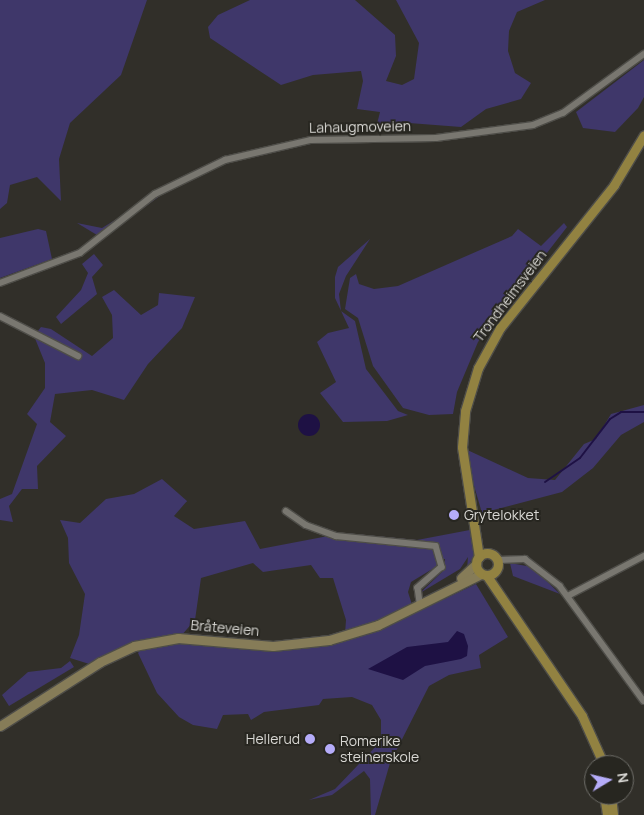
<!DOCTYPE html>
<meta charset="utf-8">
<style>
body{margin:0}
#map{position:relative;width:644px;height:815px;overflow:hidden;background:#312f29;font-family:Manrope,sans-serif}
div>[style]{position:absolute}
[style*='--x']{left:calc(var(--x)*1px);top:calc(var(--y)*1px);width:calc(var(--w)*1px);rotate:calc(var(--a)*1deg)}
.green>*{inset:0;background:#3f376a}
.water>*{inset:0;background:#1e1144}
.round{border-radius:50%}
.stream>*{height:2px;margin:-1px;padding:0 1px;transform-origin:1px;border-radius:1px;background:#1e1144}
.roads{filter:drop-shadow(1px 0 #4e4d48) drop-shadow(-1px 0 #4e4d48) drop-shadow(0 1px #4e4d48) drop-shadow(0 -1px #4e4d48)}
.street>*{height:5.5px;margin:-2.75px;padding:0 2.75px;transform-origin:2.75px;border-radius:2.75px;background:#797770}
.secondary>*{height:9px;margin:-4.5px;padding:0 4.5px;transform-origin:4.5px;border-radius:4.5px;background:#867c58}
.primary>*{height:9px;margin:-4.5px;padding:0 4.5px;transform-origin:4.5px;border-radius:4.5px;background:#928241}
.primary>.ring{margin:-4.5px;padding:0;box-sizing:content-box;background:none;border:9px solid #928241;border-radius:50%}
.dots>*{width:14px;height:14px;translate:-50% -50%;box-sizing:border-box;border:2px solid #272620;border-radius:50%}
span{translate:-50% -50%;white-space:nowrap;text-align:center;line-height:1.15;-webkit-text-stroke:4px #272620;paint-order:stroke}
.street-label{font-size:14px;color:#d8d7d3}
.poi-label{font-size:14px;color:#d8d7d3}
.left{translate:0 -50%;text-align:left}
.right{translate:-100% -50%;text-align:right}
.north{position:absolute;left:584px;top:755px;width:50px;height:50px;box-sizing:border-box;background:#272620;border:1px solid #6e6d68;border-radius:50%;rotate:81deg;font-size:14px;font-weight:700;line-height:20px;text-align:center;color:#d8d7d3}
.north::after{content:'';display:block;margin:auto;width:18px;height:22px;background:#b5acf9;clip-path:polygon(50% 0,100% 100%,50% 72%,0 100%)}
</style>
<div id="map">
<div class="green">
<div style="clip-path:polygon(0 0,147px 0,121px 75px,70px 123px,59px 159px,61px 201px,37px 177px,10px 185px,7px 203px,0 209px)"></div>
<div style="clip-path:polygon(250px 0,355px 0,395px 35px,396px 56px,386px 81px,402px 85px,414px 79px,419px 43px,396px 0,545px 0,517px 12px,509px 31px,508px 51px,515px 73px,531px 83px,521px 99px,486px 109px,461px 127px,396px 122px,396px 133px,376px 128px,380px 112px,357px 109px,363px 81px,361px 71px,313px 75px,281px 85px,210px 38px,208px 27px,218px 15px)"></div>
<div style="clip-path:polygon(644px 60px,644px 97px,638px 108px,615px 132px,583px 128px,576px 112px)"></div>
<div style="clip-path:polygon(315px 139px,317px 142px,242px 155px,175px 185px,102px 238px,77px 223px,102px 228px,200px 168px,274px 145px)"></div>
<div style="clip-path:polygon(564px 223px,567px 227px,478px 342px,457px 392px,453px 414px,429px 415px,403px 408px,373px 366px,358px 318px,345px 309px,350px 278px,356px 274px,359px 284px,374px 289px,398px 286px,512px 236px,518px 229px,541px 246px)"></div>
<div style="clip-path:polygon(38px 229px,46px 231px,52px 259px,0 278px,0 238px)"></div>
<div style="clip-path:polygon(370px 239px,346px 276px,339px 294px,341px 311px,355px 321px,366px 369px,398px 411px,408px 415px,387px 421px,343px 422px,320px 393px,336px 382px,317px 342px,328px 333px,349px 328px,335px 298px,335px 277px,338px 267px)"></div>
<div style="clip-path:polygon(94px 254px,103px 265px,92px 277px,97px 294px,61px 324px,56px 317px,81px 290px,88px 273px,82px 264px)"></div>
<div style="clip-path:polygon(114px 290px,141px 315px,158px 305px,159px 293px,195px 297px,182px 328px,148px 364px,124px 400px,92px 390px,55px 394px,50px 422px,66px 436px,37px 466px,38px 489px,22px 489px,9px 506px,13px 522px,0 520px,0 499px,12px 494px,37px 424px,27px 414px,45px 388px,45px 363px,34px 336px,41px 327px,51px 329px,92px 356px,113px 338px,112px 315px,102px 297px)"></div>
<div style="clip-path:polygon(644px 405px,644px 422px,621px 435px,593px 468px,562px 492px,482px 513px,463px 448px,528px 478px,555px 480px,584px 444px,596px 439px,611px 414px)"></div>
<div style="clip-path:polygon(evenodd,162px 479px,187px 501px,174px 516px,194px 529px,245px 521px,260px 549px,344px 533px,417px 540px,475px 529px,481px 556px,473px 557px,467px 569px,468px 557px,460px 569px,420px 593px,443px 571px,445px 559px,439px 559px,439px 565px,411px 582px,408px 592px,414px 611px,419px 611px,476px 584px,508px 637px,479px 655px,481px 668px,449px 675px,429px 686px,390px 763px,375px 815px,371px 815px,370px 779px,364px 771px,332px 795px,309px 800px,335px 789px,381px 741px,381px 720px,372px 705px,352px 697px,323px 699px,319px 705px,264px 712px,251px 720px,248px 714px,223px 715px,217px 729px,193px 725px,179px 717px,157px 693px,138px 653px,144px 646px,99px 667px,70px 658px,79px 635px,85px 594px,69px 563px,68px 538px,60px 520px,80px 523px,106px 499px,134px 494px,162px 479px,253px 563px,263px 572px,311px 565px,320px 578px,333px 578px,346px 620px,345px 634px,274px 647px,180px 637px,195px 620px,201px 578px,253px 563px)"></div>
<div style="clip-path:polygon(510px 563px,532px 567px,560px 594px,513px 576px)"></div>
<div style="clip-path:polygon(70px 661px,74px 667px,9px 706px,2px 695px,28px 672px,61px 668px)"></div>
</div>
<div class="water">
<div class="round" style="left:298px;top:414px;width:22px;height:22px"></div>
<div style="clip-path:polygon(457px 631px,464px 634px,468px 646px,467px 656px,461px 659px,425px 666px,403px 680px,368px 669px,407px 647px,448px 642px)"></div>
</div>
<div class="stream">
<div style="--x:545;--y:482;--w:42;--a:-34.4"></div>
<div style="--x:580;--y:458;--w:49;--a:-52.4"></div>
<div style="--x:610;--y:419;--w:13;--a:-32"></div>
<div style="--x:621;--y:412;--w:23;--a:0"></div>
</div>
<div class="roads">
<div class="street">
<div style="--x:0;--y:283;--w:85;--a:-20.6"></div>
<div style="--x:80;--y:253;--w:95;--a:-38.2"></div>
<div style="--x:155;--y:194;--w:78;--a:-25.9"></div>
<div style="--x:225;--y:160;--w:88;--a:-13.1"></div>
<div style="--x:311;--y:140;--w:125;--a:-0.9"></div>
<div style="--x:436;--y:138;--w:98;--a:-7.6"></div>
<div style="--x:533;--y:125;--w:32;--a:-22"></div>
<div style="--x:563;--y:113;--w:100;--a:-36.1"></div>
<div style="--x:0;--y:316;--w:88;--a:27.1"></div>
<div style="--x:286;--y:511;--w:24;--a:35"></div>
<div style="--x:306;--y:525;--w:32;--a:20"></div>
<div style="--x:336;--y:536;--w:100;--a:5.7"></div>
<div style="--x:436;--y:546;--w:22;--a:74"></div>
<div style="--x:442;--y:567;--w:32;--a:139"></div>
<div style="--x:418;--y:588;--w:15;--a:82"></div>
<div style="--x:498;--y:560;--w:27;--a:-2"></div>
<div style="--x:525;--y:559;--w:44;--a:37.6"></div>
<div style="--x:560;--y:586;--w:142;--a:53.9"></div>
<div style="--x:568;--y:596;--w:86;--a:-27.8"></div>
</div>
<div class="secondary">
<div style="--x:461;--y:578;--w:21;--a:-43"></div>
<div style="--x:0;--y:726;--w:119;--a:-32.6"></div>
<div style="--x:100;--y:662;--w:38;--a:-25"></div>
<div style="--x:134;--y:646;--w:45;--a:-10.3"></div>
<div style="--x:178;--y:638;--w:95;--a:4.8"></div>
<div style="--x:273;--y:646;--w:56;--a:-6.1"></div>
<div style="--x:329;--y:640;--w:51;--a:-17"></div>
<div style="--x:378;--y:625;--w:115;--a:-26.3"></div>
</div>
<div class="primary">
<div class="ring" style="left:476px;top:553px;width:13px;height:13px"></div>
<div style="--x:479;--y:557;--w:111;--a:-98.8"></div>
<div style="--x:462;--y:447;--w:36;--a:-85"></div>
<div style="--x:465;--y:411;--w:45;--a:-73.2"></div>
<div style="--x:478;--y:368;--w:46;--a:-61.2"></div>
<div style="--x:500;--y:328;--w:183;--a:-51.4"></div>
<div style="--x:614;--y:185;--w:58;--a:-59"></div>
<div style="--x:487;--y:576;--w:169;--a:55.8"></div>
<div style="--x:582;--y:716;--w:54;--a:65.8"></div>
<div style="--x:604;--y:795;--w:20;--a:81"></div>
<div style="--x:611;--y:795;--w:20;--a:84"></div>
</div>
</div>
<div class="dots">
<div style="left:454px;top:515px;background:#b5acf9"></div>
<div style="left:310px;top:739px;background:#b5acf9"></div>
<div style="left:330px;top:749px;background:#b5acf9"></div>
</div>
<div class="street-label">
<span style="left:360px;top:127px;rotate:-1deg">Lahaugmoveien</span>
<span style="left:510px;top:296px;rotate:-53deg">Trondheimsveien</span>
<span style="left:225px;top:628px;rotate:5deg">Bråteveien</span>
</div>
<div class="poi-label">
<span class="left" style="left:464px;top:515px">Grytelokket</span>
<span class="right" style="left:300px;top:739px">Hellerud</span>
<span class="left" style="left:340px;top:749px">Romerike<br>steinerskole</span>
</div>
<div class="north">N</div>
</div>
